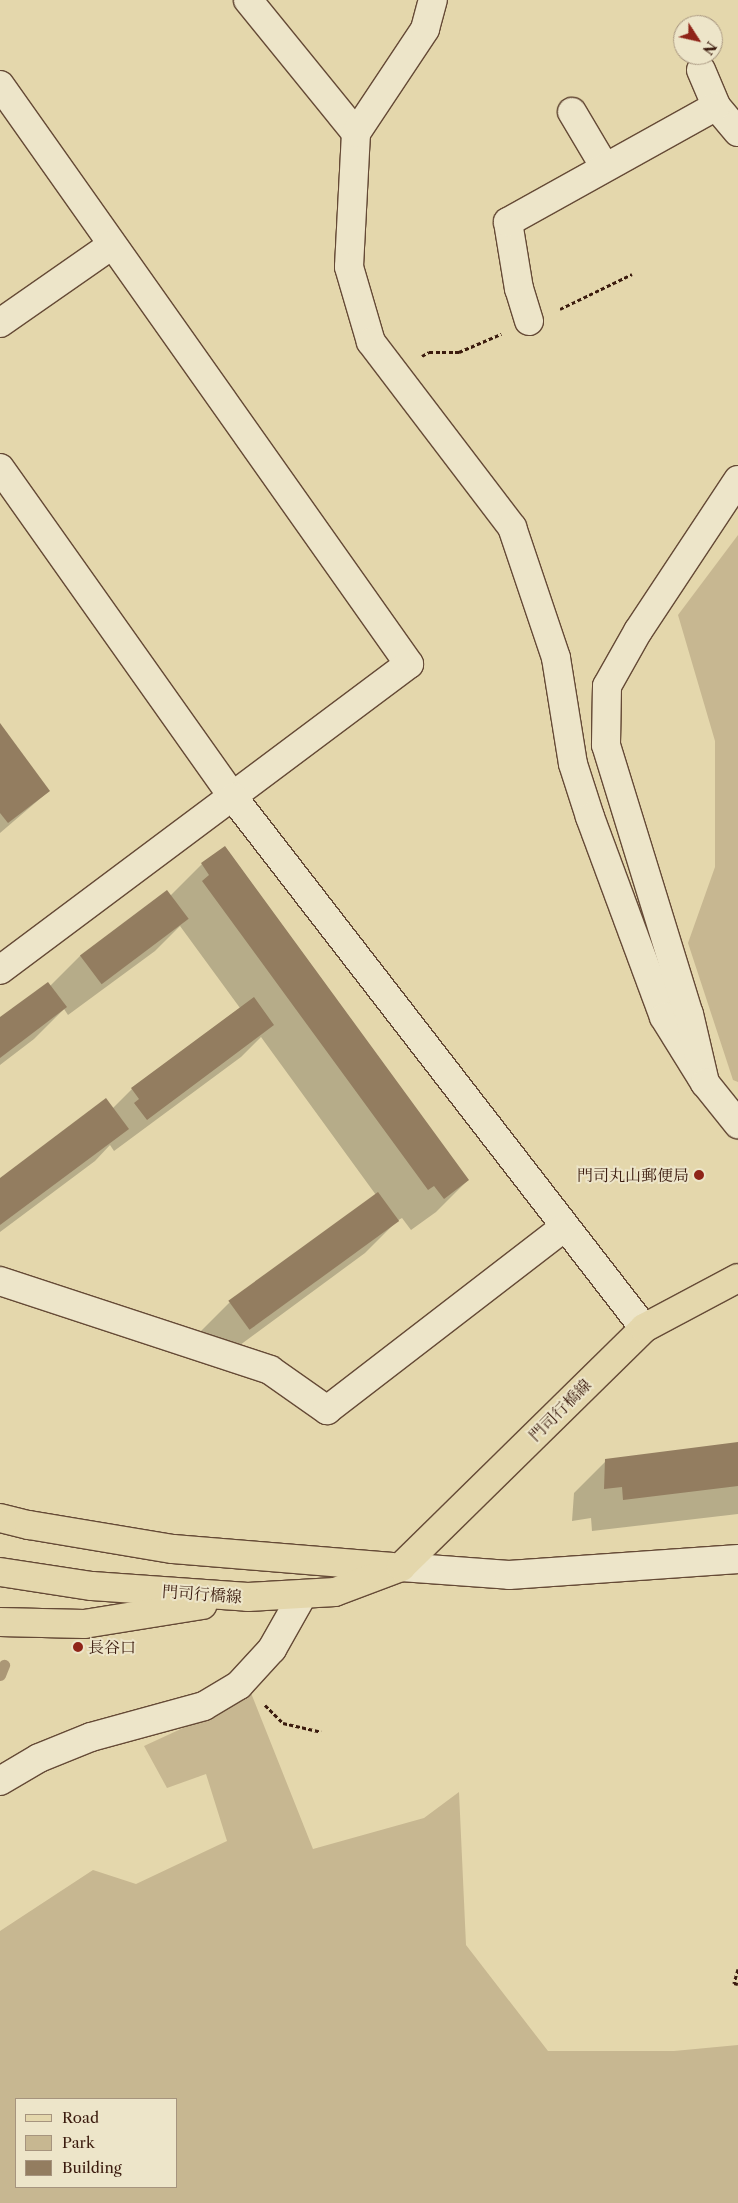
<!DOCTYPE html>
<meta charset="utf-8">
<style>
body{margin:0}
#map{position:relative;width:738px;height:2203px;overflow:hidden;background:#e4d7ac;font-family:"Libre Caslon Text","Noto Serif JP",serif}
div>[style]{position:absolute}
.green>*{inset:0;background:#c7b791}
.shadow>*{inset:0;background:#0003}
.stream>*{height:11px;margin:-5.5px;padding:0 5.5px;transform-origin:5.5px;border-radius:5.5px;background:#ab9776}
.building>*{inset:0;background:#937d60;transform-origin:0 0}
.path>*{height:3px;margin-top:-1.5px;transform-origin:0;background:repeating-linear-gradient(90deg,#3b1b0e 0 4px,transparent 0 6.5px)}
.roads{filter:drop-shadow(1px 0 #654a36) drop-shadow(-1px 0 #654a36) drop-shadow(0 1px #654a36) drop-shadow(0 -1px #654a36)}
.minor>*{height:28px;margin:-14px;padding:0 14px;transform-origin:14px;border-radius:14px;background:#ede5c9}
.major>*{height:28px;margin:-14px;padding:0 14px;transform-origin:14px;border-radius:14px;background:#e4d7ac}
.dots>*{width:14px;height:14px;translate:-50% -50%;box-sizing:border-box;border:2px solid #ede5c9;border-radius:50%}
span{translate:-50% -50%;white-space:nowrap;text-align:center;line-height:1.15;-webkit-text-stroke:4px #ede5c9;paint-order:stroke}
.poi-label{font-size:16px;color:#3b1b0e}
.right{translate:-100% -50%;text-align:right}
.left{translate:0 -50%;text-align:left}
.street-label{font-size:16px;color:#3b1b0e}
.legend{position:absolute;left:15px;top:2098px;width:162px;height:90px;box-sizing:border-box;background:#ede5c9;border:1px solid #a6947e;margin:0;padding:6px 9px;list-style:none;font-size:15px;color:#3b1b0e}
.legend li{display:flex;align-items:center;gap:10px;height:25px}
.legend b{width:25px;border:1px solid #a6947e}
.north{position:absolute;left:673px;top:15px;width:50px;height:50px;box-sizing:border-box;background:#ede5c9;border:1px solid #a6947e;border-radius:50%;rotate:125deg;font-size:14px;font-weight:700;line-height:20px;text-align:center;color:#3b1b0e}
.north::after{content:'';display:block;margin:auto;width:18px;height:22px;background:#8f2418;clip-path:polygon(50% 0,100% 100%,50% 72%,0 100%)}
</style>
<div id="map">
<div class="green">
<div style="clip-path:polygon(738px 535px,738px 1082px,733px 1080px,688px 943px,715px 867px,715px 741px,678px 615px)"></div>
<div style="clip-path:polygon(evenodd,249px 1688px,313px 1849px,424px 1818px,459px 1792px,466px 1945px,548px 2051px,674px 2051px,738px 2045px,738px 2203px,0 2203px,0 1931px,93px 1870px,136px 1884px,227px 1841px,206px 1774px,167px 1788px,144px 1746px,222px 1710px,249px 1688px,16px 2099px,176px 2099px,176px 2187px,16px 2187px,16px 2099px)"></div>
</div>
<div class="shadow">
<div style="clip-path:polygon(0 725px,49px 791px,0 833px)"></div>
<div style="clip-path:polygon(225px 847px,468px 1180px,436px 1212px,411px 1230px,402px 1218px,397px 1221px,365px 1253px,217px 1362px,197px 1335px,229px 1303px,376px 1195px,261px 1037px,241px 1057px,114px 1151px,110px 1145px,95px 1161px,0 1232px,0 1180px,112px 1109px,132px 1089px,240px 1008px,180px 926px,155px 951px,68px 1015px,64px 1009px,34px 1039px,0 1065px,0 1019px,50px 986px,80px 956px,170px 896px,202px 864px)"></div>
<div style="clip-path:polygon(738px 1444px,738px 1514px,592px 1531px,591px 1518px,572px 1521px,574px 1493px,606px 1461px)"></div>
</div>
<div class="stream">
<div style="left:0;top:1675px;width:11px;rotate:-68deg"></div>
</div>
<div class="building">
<div style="clip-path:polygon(0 723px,50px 791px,8px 823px,0 813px)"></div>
<div style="clip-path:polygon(225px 846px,469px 1180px,444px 1199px,434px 1186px,428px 1190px,202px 881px,209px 875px,201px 863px)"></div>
<div style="left:167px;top:890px;width:36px;height:109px;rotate:53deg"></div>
<div style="clip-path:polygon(48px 982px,67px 1007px,0 1058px,0 1017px)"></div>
<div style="clip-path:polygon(254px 997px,274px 1025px,147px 1120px,134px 1103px,139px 1099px,131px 1088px)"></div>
<div style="clip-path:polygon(106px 1098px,129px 1129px,0 1225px,0 1178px)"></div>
<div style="left:378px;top:1192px;width:36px;height:185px;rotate:54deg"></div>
<div style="clip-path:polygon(738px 1442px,738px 1486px,623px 1500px,622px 1487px,604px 1489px,605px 1459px)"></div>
</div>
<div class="path">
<div style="left:560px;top:309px;width:80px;rotate:-25.9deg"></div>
<div style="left:422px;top:356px;width:8px;rotate:-30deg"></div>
<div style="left:429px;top:352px;width:30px"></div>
<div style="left:459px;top:352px;width:46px;rotate:-23.2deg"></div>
<div style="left:265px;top:1705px;width:25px;rotate:45deg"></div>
<div style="left:283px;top:1723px;width:39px;rotate:13deg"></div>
<div style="left:738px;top:1969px;width:15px;rotate:106deg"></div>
<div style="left:734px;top:1983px;width:4px;rotate:14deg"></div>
</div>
<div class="roads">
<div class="minor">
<div style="left:248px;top:0;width:171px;rotate:50.9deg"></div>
<div style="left:356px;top:133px;width:134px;rotate:93deg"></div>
<div style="left:349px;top:267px;width:78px;rotate:73.7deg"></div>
<div style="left:371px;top:342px;width:233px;rotate:52.7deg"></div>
<div style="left:512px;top:527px;width:138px;rotate:71.4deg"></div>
<div style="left:556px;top:658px;width:107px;rotate:80.9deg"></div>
<div style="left:573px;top:764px;width:56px;rotate:72.2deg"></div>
<div style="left:590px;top:817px;width:213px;rotate:69.7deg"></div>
<div style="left:664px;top:1017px;width:78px;rotate:58.2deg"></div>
<div style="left:701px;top:70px;width:39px;rotate:67deg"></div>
<div style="left:716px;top:106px;width:34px;rotate:50deg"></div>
<div style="left:0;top:85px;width:709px;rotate:54.76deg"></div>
<div style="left:409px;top:664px;width:511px;rotate:143.2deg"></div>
<div style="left:572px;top:112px;width:63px;rotate:59.3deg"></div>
<div style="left:356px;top:133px;width:125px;rotate:-56.4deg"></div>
<div style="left:425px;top:29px;width:30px;rotate:-75deg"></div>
<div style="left:529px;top:321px;width:34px;rotate:-107deg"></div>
<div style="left:519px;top:289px;width:68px;rotate:-99.3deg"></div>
<div style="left:508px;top:222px;width:238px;rotate:-29.1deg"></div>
<div style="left:0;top:323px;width:136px;rotate:-34.9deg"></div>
<div style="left:0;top:468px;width:403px;rotate:54.7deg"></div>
<div style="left:233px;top:797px;width:671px;rotate:52.26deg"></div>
<div style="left:738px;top:480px;width:181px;rotate:123.5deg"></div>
<div style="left:638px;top:631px;width:63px;rotate:119.4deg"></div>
<div style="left:607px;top:686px;width:59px;rotate:91deg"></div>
<div style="left:606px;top:745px;width:282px;rotate:72.9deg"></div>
<div style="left:689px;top:1014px;width:71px;rotate:76.9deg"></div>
<div style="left:705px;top:1083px;width:53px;rotate:51.2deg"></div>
<div style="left:0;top:1281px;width:284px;rotate:18.2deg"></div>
<div style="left:270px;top:1370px;width:70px;rotate:35.1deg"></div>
<div style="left:327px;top:1410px;width:300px;rotate:-37.6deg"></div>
<div style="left:401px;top:1567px;width:108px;rotate:4.2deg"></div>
<div style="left:509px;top:1575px;width:230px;rotate:-4deg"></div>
<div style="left:0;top:1781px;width:45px;rotate:-30.5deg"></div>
<div style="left:39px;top:1758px;width:56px;rotate:-22deg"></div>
<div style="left:91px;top:1737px;width:117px;rotate:-15.3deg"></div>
<div style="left:204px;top:1706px;width:41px;rotate:-31deg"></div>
<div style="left:239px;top:1685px;width:49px;rotate:-47.5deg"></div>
<div style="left:272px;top:1649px;width:61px;rotate:-60.5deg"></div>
</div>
<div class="major">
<div style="left:0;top:1518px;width:30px;rotate:14deg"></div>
<div style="left:29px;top:1525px;width:146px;rotate:9.5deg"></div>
<div style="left:173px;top:1549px;width:220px;rotate:4.7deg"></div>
<div style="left:0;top:1572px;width:93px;rotate:8.7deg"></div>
<div style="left:92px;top:1586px;width:156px;rotate:4deg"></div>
<div style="left:248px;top:1597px;width:87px;rotate:-3.3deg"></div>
<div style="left:335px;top:1592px;width:71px;rotate:-20.7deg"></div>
<div style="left:401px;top:1567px;width:341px;rotate:-44.5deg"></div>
<div style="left:644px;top:1328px;width:106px;rotate:-28deg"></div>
<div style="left:0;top:1622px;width:84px;rotate:1.4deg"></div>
<div style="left:84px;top:1624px;width:120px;rotate:-9.1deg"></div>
</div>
</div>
<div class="dots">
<div style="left:699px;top:1175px;background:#8f2418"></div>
<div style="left:78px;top:1647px;background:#8f2418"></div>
</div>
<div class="poi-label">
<span class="right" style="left:689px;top:1175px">門司丸山郵便局</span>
<span class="left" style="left:88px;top:1647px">長谷口</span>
</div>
<div class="street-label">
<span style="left:560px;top:1410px;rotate:-45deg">門司行橋線</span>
<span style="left:202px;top:1594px;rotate:4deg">門司行橋線</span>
</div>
<ul class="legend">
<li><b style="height:6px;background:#e4d7ac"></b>Road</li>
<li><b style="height:14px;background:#c7b791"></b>Park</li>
<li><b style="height:14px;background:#937d60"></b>Building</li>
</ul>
<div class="north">N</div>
</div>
